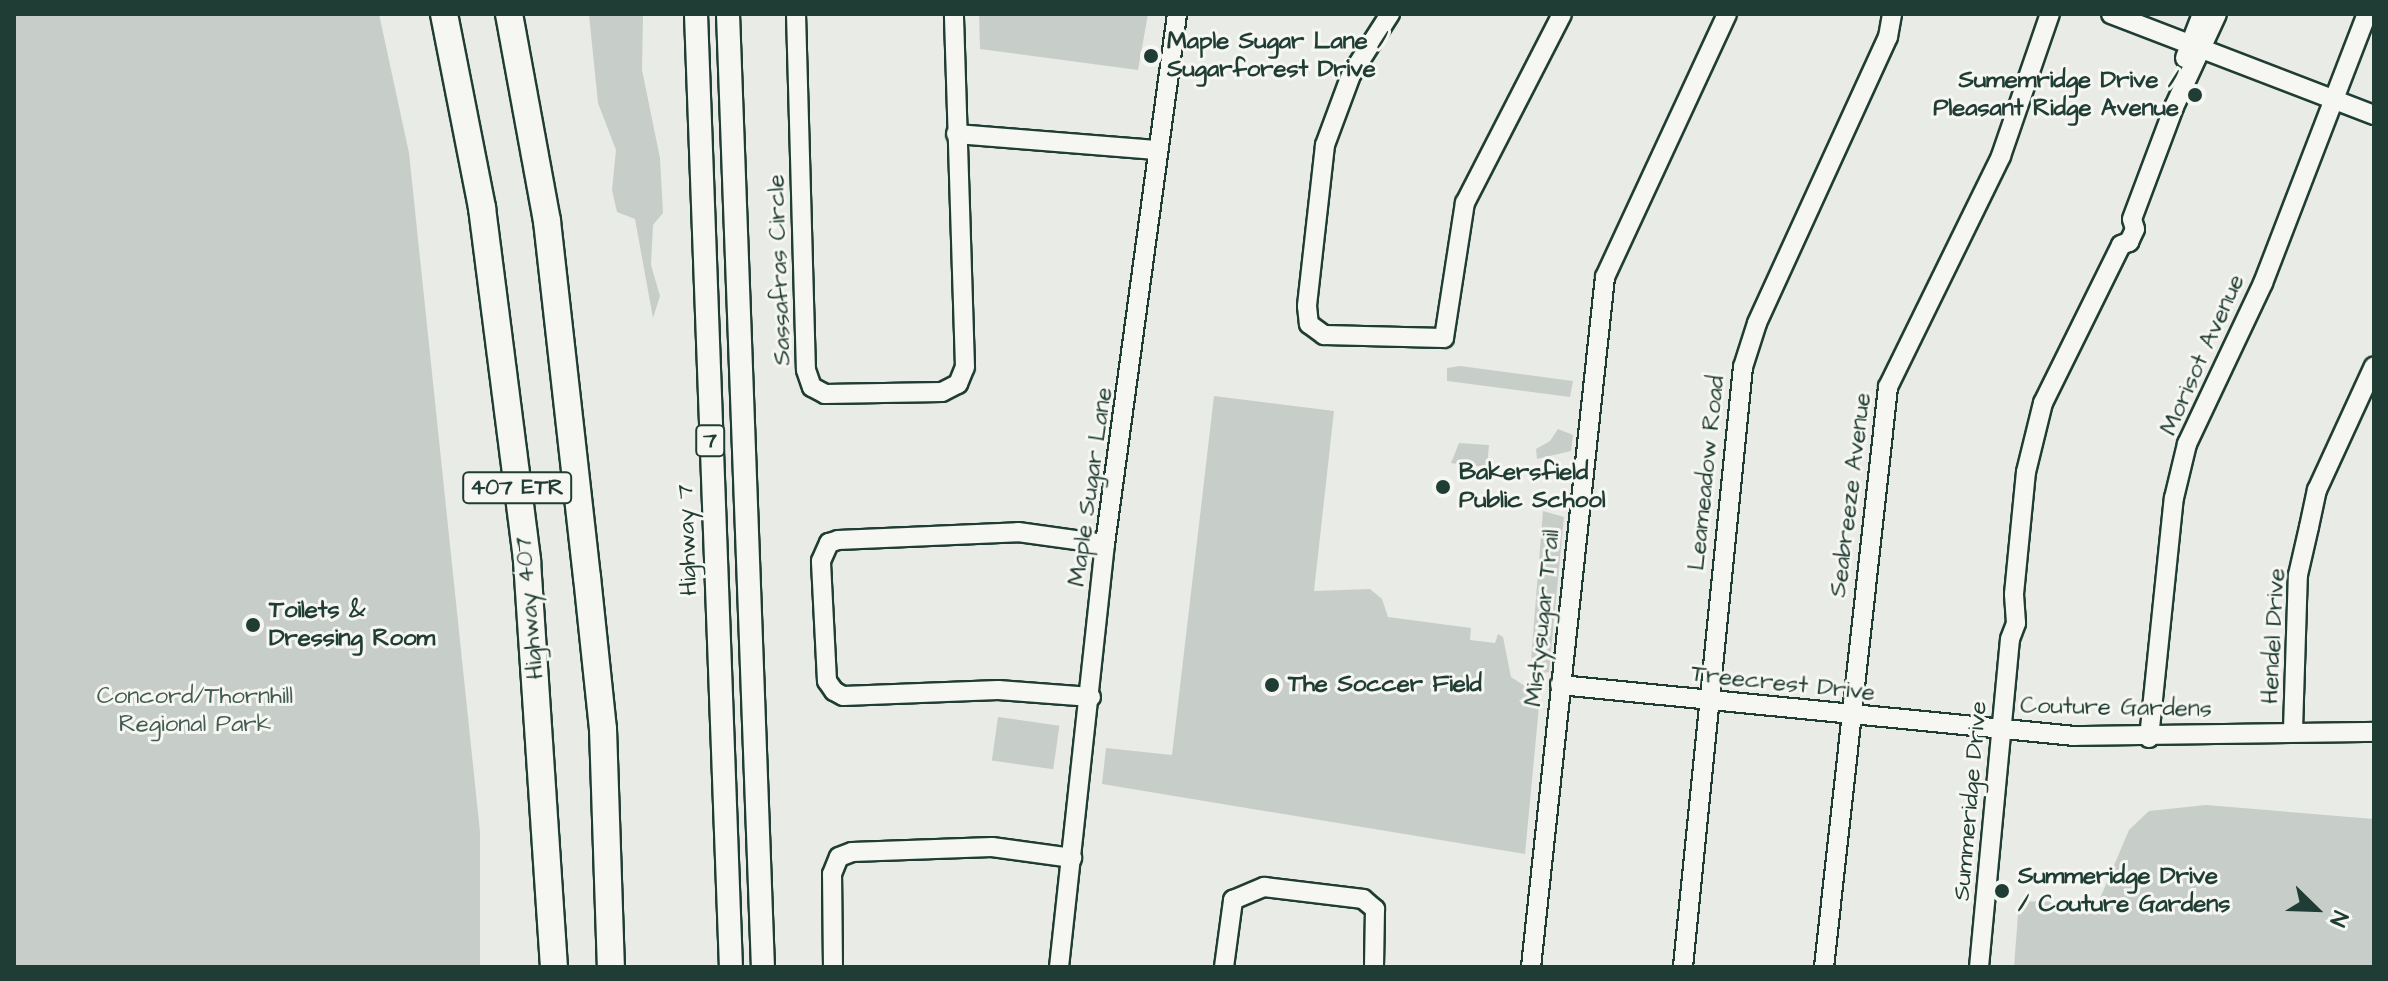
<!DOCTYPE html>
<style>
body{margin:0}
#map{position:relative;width:2388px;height:981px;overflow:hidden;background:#e9ebe7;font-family:"Architects Daughter",sans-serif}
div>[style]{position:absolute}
.green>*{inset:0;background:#c7cec9;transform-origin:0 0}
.roads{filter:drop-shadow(2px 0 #1f3d34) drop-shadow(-2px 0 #1f3d34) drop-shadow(0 2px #1f3d34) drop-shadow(0 -2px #1f3d34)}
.minor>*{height:18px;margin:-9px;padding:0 9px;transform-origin:9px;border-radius:9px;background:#f6f6f2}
.major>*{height:22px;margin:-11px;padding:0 11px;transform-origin:11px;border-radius:11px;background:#f6f6f2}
.highway>*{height:26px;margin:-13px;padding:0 13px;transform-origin:13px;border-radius:13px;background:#f6f6f2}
.dots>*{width:22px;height:22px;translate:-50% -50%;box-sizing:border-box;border:4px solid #f6f6f2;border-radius:50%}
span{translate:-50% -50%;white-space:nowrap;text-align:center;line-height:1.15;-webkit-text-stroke:6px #f6f6f2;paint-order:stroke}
.shield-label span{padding:2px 6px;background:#f6f6f2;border:2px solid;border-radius:6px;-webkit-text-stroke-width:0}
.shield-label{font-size:22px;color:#1f3d34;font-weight:700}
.poi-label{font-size:24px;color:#1f3d34;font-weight:700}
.left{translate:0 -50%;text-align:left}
.right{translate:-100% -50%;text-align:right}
.street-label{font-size:24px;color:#1f3d34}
.park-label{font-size:24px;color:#415a52}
.frame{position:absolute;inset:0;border:16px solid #1f3d34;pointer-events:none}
.north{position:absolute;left:2276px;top:869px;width:80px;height:80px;-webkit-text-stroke:6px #f6f6f2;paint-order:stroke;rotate:113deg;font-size:22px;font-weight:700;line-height:32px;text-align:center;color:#1f3d34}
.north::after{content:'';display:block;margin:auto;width:28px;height:36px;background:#1f3d34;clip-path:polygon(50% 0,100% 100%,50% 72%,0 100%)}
</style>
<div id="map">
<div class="green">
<div style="clip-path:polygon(14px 14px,379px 14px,409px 153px,480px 832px,480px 967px,14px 967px)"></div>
<div style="clip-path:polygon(979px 14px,1148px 14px,1138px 70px,980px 49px)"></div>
<div style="clip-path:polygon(589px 15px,643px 15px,642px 70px,660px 158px,663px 213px,653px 225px,651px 265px,660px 296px,653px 318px,635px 219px,617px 212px,612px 190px,616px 150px,598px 103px)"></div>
<div style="clip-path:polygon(1460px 366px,1573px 381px,1570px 397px,1447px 381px,1447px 368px)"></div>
<div style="clip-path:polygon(1214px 396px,1334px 411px,1314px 591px,1370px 589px,1382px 599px,1388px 617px,1471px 628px,1470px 640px,1495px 643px,1498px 634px,1503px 637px,1511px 677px,1540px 696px,1525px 854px,1102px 784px,1106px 748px,1172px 755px)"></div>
<div style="clip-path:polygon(1558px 429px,1573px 435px,1571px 451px,1537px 459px,1536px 449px,1550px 441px)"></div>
<div style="clip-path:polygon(1459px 443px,1489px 445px,1487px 467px,1451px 463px)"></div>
<div style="clip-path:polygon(1543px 511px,1564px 517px,1549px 672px,1543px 673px,1534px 670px,1531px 660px)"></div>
<div style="left:998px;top:717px;width:62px;height:44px;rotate:8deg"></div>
<div style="clip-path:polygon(2206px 805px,2374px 819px,2374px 967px,2014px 967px,2019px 901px,2098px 903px,2129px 830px,2149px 811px)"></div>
</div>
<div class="roads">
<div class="minor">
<div style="left:796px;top:14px;width:356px;rotate:88.4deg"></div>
<div style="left:806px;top:370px;width:18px;rotate:71deg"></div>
<div style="left:812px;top:387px;width:15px;rotate:28deg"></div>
<div style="left:825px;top:394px;width:117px;rotate:-1deg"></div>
<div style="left:942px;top:392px;width:18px;rotate:-27deg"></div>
<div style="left:958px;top:384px;width:18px;rotate:-68deg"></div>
<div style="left:965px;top:367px;width:353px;rotate:-91.8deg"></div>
<div style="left:1390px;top:14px;width:72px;rotate:122.6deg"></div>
<div style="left:1351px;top:75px;width:75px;rotate:110.4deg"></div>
<div style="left:1325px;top:145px;width:162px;rotate:96.4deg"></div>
<div style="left:1307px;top:306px;width:18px;rotate:84deg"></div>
<div style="left:1309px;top:324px;width:19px;rotate:36deg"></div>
<div style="left:1324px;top:335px;width:120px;rotate:1.4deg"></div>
<div style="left:1444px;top:338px;width:137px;rotate:-81.2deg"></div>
<div style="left:1465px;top:203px;width:212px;rotate:-62.8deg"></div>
<div style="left:2111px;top:14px;width:282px;rotate:21deg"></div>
<div style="left:2185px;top:58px;width:47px;rotate:-68.9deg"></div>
<div style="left:956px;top:134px;width:201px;rotate:4.6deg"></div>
<div style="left:1560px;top:685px;width:518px;rotate:5.66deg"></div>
<div style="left:2075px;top:736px;width:299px;rotate:-0.8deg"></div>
<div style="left:1091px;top:697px;width:93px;rotate:-175.7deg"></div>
<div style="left:998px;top:690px;width:155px;rotate:177.8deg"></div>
<div style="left:843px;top:696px;width:10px;rotate:-151deg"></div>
<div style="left:834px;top:691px;width:12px;rotate:-125deg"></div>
<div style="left:827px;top:681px;width:120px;rotate:-92.9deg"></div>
<div style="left:821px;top:561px;width:20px;rotate:-66deg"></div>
<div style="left:829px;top:543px;width:9px;rotate:-18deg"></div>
<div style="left:838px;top:540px;width:180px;rotate:-2.5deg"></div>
<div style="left:1018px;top:532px;width:88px;rotate:7.9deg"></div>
<div style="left:2293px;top:730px;width:155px;rotate:-88.2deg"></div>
<div style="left:2298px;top:575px;width:49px;rotate:-77.1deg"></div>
<div style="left:2309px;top:527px;width:38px;rotate:-78deg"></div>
<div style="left:2317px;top:490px;width:136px;rotate:-65.3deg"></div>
<div style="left:2149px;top:738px;width:241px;rotate:-84.1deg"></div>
<div style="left:2174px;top:498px;width:56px;rotate:-76.5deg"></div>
<div style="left:2187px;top:444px;width:178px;rotate:-64.7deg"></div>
<div style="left:2263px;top:283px;width:288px;rotate:-68.9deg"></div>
<div style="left:833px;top:967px;width:93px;rotate:-90.6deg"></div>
<div style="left:832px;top:874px;width:18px;rotate:-68deg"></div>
<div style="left:839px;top:857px;width:14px;rotate:-21deg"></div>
<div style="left:852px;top:852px;width:140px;rotate:-2deg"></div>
<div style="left:992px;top:847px;width:81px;rotate:7.8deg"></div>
<div style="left:1059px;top:967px;width:425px;rotate:-83.8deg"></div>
<div style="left:1105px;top:544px;width:535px;rotate:-82.26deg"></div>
<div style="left:1224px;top:967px;width:68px;rotate:-82.3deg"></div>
<div style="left:1233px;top:900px;width:34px;rotate:-23deg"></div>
<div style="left:1264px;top:887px;width:100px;rotate:6.9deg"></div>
<div style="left:1363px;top:899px;width:16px;rotate:40deg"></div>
<div style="left:1375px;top:909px;width:58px;rotate:91deg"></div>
<div style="left:1531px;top:967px;width:694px;rotate:-83.88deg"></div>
<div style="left:1605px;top:277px;width:290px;rotate:-65.1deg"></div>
<div style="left:1683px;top:967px;width:603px;rotate:-84.29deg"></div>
<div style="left:1743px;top:367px;width:46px;rotate:-72.3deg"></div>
<div style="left:1757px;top:323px;width:315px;rotate:-65.4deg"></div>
<div style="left:1888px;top:37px;width:23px;rotate:-80deg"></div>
<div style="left:1824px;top:967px;width:584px;rotate:-83.7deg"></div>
<div style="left:1888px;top:387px;width:257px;rotate:-63.9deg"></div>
<div style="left:2001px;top:156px;width:150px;rotate:-71deg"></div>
<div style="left:1979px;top:967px;width:329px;rotate:-84.6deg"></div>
<div style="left:2010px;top:639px;width:17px;rotate:-69deg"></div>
<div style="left:2016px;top:623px;width:29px;rotate:-94deg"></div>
<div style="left:2014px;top:594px;width:123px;rotate:-84.4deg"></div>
<div style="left:2026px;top:472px;width:71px;rotate:-76.2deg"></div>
<div style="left:2043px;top:403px;width:176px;rotate:-63.7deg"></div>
<div style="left:2121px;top:245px;width:9px;rotate:-21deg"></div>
<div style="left:2129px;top:242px;width:14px;rotate:-65deg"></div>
<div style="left:2135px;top:229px;width:10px;rotate:-107deg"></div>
<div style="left:2132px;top:219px;width:120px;rotate:-69.4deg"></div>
<div style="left:2174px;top:107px;width:102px;rotate:-65.2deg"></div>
</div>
<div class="major">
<div style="left:696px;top:14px;width:954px;rotate:87.9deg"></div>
<div style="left:728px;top:14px;width:954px;rotate:87.9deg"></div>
</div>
<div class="highway">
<div style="left:444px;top:14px;width:198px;rotate:78.9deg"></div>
<div style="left:482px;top:208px;width:356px;rotate:82.7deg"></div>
<div style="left:527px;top:561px;width:407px;rotate:86.2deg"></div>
<div style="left:509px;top:14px;width:210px;rotate:79.6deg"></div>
<div style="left:547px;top:221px;width:358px;rotate:83.6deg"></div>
<div style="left:587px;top:577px;width:153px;rotate:84deg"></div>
<div style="left:603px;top:729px;width:238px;rotate:88.1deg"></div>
</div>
</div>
<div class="dots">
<div style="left:1151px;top:56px;background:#1f3d34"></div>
<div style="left:2195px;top:95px;background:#1f3d34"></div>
<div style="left:1443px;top:487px;background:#1f3d34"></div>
<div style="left:253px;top:625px;background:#1f3d34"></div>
<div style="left:1272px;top:685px;background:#1f3d34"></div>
<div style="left:2002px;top:891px;background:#1f3d34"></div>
</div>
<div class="shield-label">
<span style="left:710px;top:441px">7</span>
<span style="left:517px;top:488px">407 ETR</span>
</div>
<div class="poi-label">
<span class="left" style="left:1167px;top:56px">Maple Sugar Lane /<br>Sugarforest Drive</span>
<span class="right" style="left:2179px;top:95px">Sumemridge Drive /<br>Pleasant Ridge Avenue</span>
<span class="left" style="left:1459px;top:487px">Bakersfield<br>Public School</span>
<span class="left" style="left:269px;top:625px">Toilets &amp;<br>Dressing Room</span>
<span class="left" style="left:1288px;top:685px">The Soccer Field</span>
<span class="left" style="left:2018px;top:891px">Summeridge Drive<br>/ Couture Gardens</span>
</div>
<div class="street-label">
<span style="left:780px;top:270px;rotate:-92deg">Sassafras Circle</span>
<span style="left:2203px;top:355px;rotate:-66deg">Morisot Avenue</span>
<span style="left:1707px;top:473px;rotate:-84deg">Leameadow Road</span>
<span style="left:1091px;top:487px;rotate:-82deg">Maple Sugar Lane</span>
<span style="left:1851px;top:495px;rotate:-83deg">Seabreeze Avenue</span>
<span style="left:688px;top:540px;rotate:-92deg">Highway 7</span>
<span style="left:530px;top:608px;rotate:-95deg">Highway 407</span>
<span style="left:1543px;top:618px;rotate:-84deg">Mistysugar Trail</span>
<span style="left:2274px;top:636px;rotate:-87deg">Hendel Drive</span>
<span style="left:1783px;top:684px;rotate:6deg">Treecrest Drive</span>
<span style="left:2116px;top:708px;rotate:1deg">Couture Gardens</span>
<span style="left:1971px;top:801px;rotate:-85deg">Summeridge Drive</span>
</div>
<div class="park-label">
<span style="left:195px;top:711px">Concord/Thornhill<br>Regional Park</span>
</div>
<div class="frame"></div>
<div class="north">N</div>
</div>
